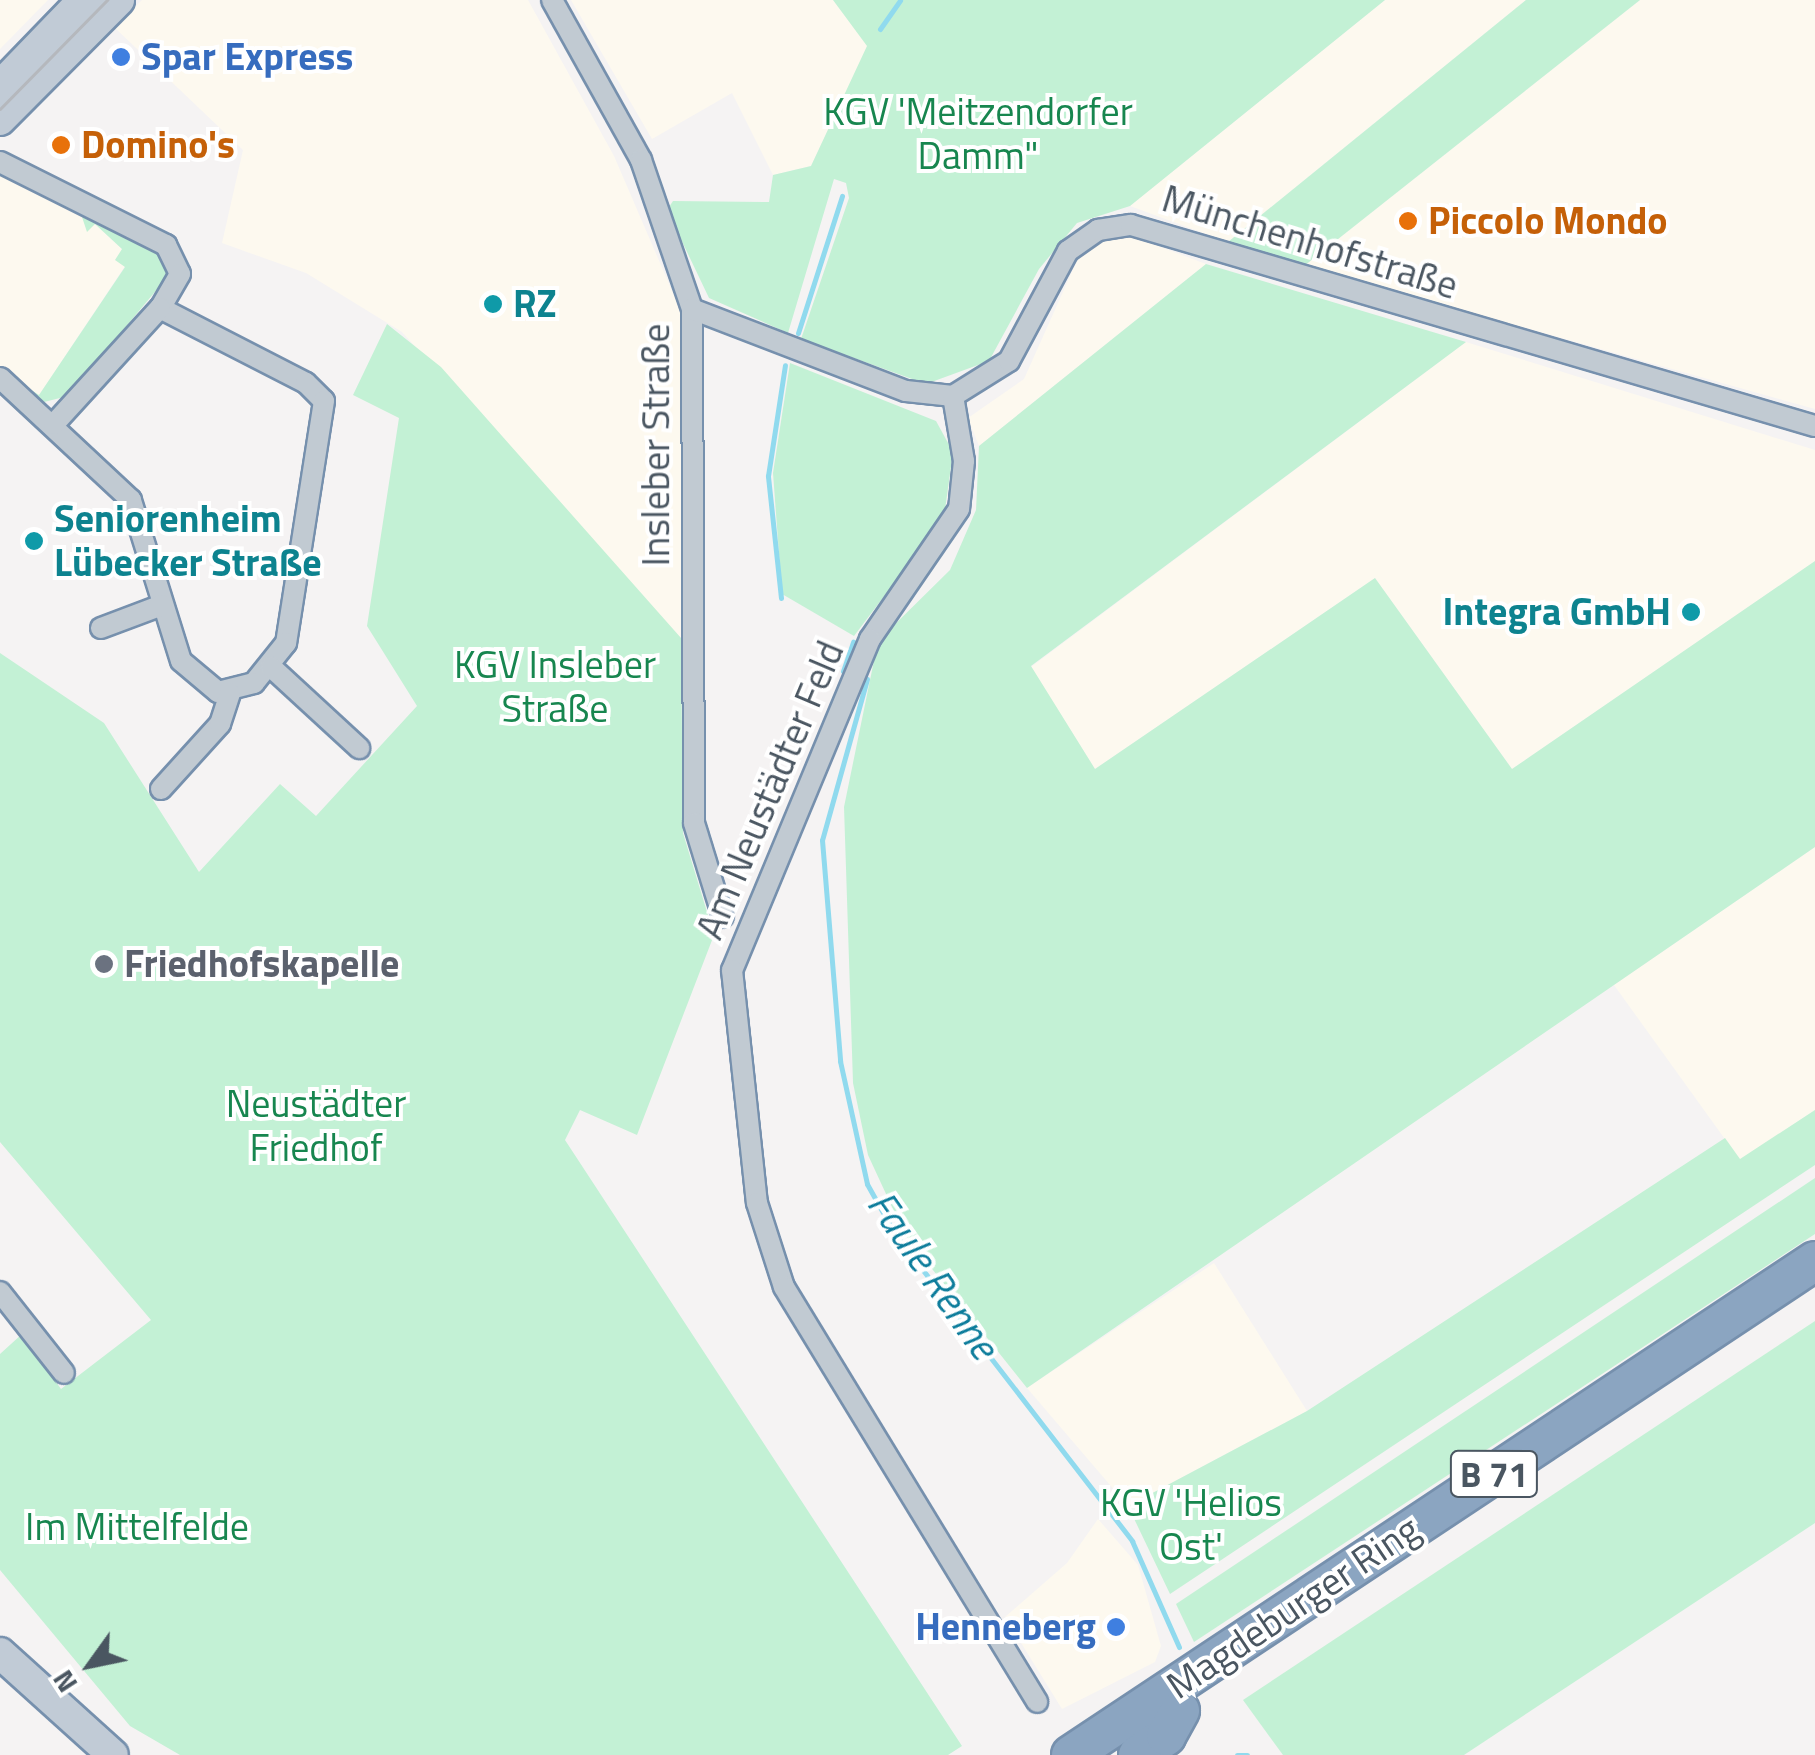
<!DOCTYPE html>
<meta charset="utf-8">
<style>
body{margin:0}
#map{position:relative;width:1815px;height:1755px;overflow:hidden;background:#f5f3f3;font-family:"Titillium Web",sans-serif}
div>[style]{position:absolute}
.commercial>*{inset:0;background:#fdf9ef}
.green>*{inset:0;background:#c3f1d5}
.stream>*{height:5px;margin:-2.5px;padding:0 2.5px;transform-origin:2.5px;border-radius:2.5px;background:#90daee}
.roads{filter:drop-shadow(2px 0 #7690ad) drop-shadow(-2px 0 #7690ad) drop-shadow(0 2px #7690ad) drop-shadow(0 -2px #7690ad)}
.street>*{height:20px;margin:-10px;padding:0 10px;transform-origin:10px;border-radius:10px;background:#c1cad2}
.secondary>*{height:30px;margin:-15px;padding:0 15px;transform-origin:15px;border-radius:15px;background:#c1cbd6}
.highway>*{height:38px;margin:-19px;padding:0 19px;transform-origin:19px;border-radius:19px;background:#8ba5c1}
.tram>*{height:2.5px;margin:-1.25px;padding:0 1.25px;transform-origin:1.25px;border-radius:1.25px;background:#b5b8bd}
.dots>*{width:28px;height:28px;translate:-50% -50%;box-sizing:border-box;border:5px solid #fff;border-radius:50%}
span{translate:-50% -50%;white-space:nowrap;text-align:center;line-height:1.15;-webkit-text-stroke:8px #fff;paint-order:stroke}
.shield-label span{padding:2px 8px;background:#fff;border:2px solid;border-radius:8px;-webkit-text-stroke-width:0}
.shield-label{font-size:35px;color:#4a5661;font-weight:700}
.shop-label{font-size:38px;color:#366cbe;font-weight:700}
.left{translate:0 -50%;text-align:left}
.right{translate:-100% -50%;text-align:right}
.park-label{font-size:38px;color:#17864f}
.food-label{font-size:38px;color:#c56008;font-weight:700}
.street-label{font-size:38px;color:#4a5661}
.culture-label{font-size:38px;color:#0d838f;font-weight:700}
.worship-label{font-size:38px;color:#5b616d;font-weight:700}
.water-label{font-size:40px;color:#0c7c9b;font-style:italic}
.north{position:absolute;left:40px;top:1615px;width:100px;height:100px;-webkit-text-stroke:8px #fff;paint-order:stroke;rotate:237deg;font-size:28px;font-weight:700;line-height:40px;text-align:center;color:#4a5661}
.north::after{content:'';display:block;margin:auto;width:35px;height:45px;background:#4a5661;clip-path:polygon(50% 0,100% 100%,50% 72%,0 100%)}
</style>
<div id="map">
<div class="commercial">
<div style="clip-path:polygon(0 0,48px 0,0 49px)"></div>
<div style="clip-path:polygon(142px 0,528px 0,614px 156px,685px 321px,681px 638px,402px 332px,306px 273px,222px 243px,243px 150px,114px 27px)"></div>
<div style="clip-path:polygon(571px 0,833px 0,868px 46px,811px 166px,773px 175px,732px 93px,652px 139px)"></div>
<div style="clip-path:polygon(1385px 0,1526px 0,1228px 242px,1130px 206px)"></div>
<div style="clip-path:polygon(1640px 0,1815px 0,1815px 409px,1304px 266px)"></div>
<div style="clip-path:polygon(0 175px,85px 215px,123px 250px,125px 266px,39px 395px,0 372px)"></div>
<div style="clip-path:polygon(1134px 237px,1206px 264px,979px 446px,968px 418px,1024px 379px,1079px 256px,1100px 241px)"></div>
<div style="clip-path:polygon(1466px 342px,1815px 450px,1815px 561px,1512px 769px,1375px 578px,1095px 769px,1031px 667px)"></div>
<div style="clip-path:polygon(1815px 847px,1815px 1110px,1740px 1160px,1614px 985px)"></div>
<div style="clip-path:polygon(1214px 1263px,1307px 1411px,1128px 1506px,1027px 1388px)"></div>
<div style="clip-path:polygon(1098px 1519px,1138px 1565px,1161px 1646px,1155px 1662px,1062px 1709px,1005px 1617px,1067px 1563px)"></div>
</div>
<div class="green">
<div style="clip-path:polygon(833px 0,1385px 0,1130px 206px,1077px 223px,1039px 269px,989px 361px,926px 384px,801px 339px,849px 198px,846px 183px,834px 179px,788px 333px,709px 298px,667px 210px,673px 201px,769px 202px,773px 175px,811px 166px,867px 46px)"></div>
<div style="clip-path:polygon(1526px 0,1640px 0,1304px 266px,1228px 242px)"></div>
<div style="clip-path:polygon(82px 217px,112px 223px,160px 254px,169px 275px,68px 396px,44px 402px,9px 375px,39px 395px,125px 267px,115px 260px,122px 249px,95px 224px,87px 232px)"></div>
<div style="clip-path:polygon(1206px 264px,1466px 342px,1031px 666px,1095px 769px,1375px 578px,1512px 769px,1815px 561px,1815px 847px,1027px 1388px,905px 1235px,868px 1155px,853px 1083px,844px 807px,878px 641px,950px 570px,976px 510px,979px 446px)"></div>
<div style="clip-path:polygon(387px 324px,441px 367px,681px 638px,683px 833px,714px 935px,637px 1135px,580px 1110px,565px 1140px,962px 1746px,948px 1755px,180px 1755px,130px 1726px,0 1570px,0 1354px,22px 1334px,61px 1389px,151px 1320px,0 1142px,0 653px,104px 723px,199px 872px,280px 784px,316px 816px,417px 706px,367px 626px,399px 418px,353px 395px)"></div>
<div style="clip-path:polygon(790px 363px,936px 421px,953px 452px,944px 517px,854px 636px,782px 594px,773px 473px)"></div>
<div style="clip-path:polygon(1815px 1110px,1815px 1165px,1170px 1594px,1128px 1506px,1307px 1411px,1725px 1138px,1740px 1159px)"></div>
<div style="clip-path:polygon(1815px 1178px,1815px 1234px,1194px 1642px,1176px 1604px)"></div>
<div style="clip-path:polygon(1815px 1321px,1815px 1523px,1464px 1755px,1283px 1755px,1243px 1700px)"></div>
</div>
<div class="stream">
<div style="left:880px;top:29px;width:35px;rotate:-55deg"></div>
<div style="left:798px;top:333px;width:144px;rotate:-72.2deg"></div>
<div style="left:781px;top:598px;width:123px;rotate:-96.1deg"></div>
<div style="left:768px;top:476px;width:112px;rotate:-81.3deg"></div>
<div style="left:843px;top:671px;width:31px;rotate:-71deg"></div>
<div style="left:867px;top:679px;width:167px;rotate:105.6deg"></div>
<div style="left:822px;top:840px;width:222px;rotate:85.3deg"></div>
<div style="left:840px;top:1061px;width:126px;rotate:77.6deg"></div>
<div style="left:867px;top:1184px;width:57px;rotate:60.8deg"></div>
<div style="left:895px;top:1234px;width:388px;rotate:52.3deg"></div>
<div style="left:1132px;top:1541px;width:116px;rotate:66.1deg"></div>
<div style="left:1237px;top:1755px;width:10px"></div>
</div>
<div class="roads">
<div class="street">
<div style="left:552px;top:0;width:183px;rotate:60.9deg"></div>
<div style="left:641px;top:160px;width:157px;rotate:71.1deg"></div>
<div style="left:692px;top:309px;width:514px;rotate:89.78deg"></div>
<div style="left:694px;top:823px;width:98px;rotate:72.9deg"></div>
<div style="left:0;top:162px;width:186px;rotate:26.6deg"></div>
<div style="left:166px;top:245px;width:32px;rotate:64deg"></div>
<div style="left:180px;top:274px;width:39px;rotate:120deg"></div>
<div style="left:160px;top:308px;width:164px;rotate:27.2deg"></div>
<div style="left:306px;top:383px;width:25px;rotate:45deg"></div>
<div style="left:324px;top:401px;width:245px;rotate:98.9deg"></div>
<div style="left:286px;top:643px;width:51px;rotate:128.7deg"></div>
<div style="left:254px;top:683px;width:37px;rotate:166deg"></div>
<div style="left:218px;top:692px;width:48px;rotate:-140deg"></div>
<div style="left:181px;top:661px;width:169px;rotate:-107.3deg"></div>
<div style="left:131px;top:500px;width:179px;rotate:-137deg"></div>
<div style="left:692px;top:309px;width:229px;rotate:21deg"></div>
<div style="left:906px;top:391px;width:47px;rotate:6.1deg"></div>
<div style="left:953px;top:396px;width:66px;rotate:-32deg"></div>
<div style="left:1009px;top:361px;width:125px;rotate:-61.8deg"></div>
<div style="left:1068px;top:251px;width:37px;rotate:-35deg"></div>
<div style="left:1098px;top:230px;width:33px;rotate:-9deg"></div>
<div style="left:1131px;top:225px;width:713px;rotate:16.38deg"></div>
<div style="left:953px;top:396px;width:66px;rotate:80.4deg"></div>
<div style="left:964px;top:461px;width:48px;rotate:95.9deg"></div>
<div style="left:959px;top:509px;width:158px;rotate:124.4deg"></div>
<div style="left:870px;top:639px;width:359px;rotate:112.6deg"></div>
<div style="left:732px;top:970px;width:234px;rotate:83.9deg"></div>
<div style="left:757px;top:1203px;width:88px;rotate:72.2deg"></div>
<div style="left:784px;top:1287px;width:486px;rotate:58.6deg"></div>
<div style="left:54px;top:424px;width:157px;rotate:-47.6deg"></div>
<div style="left:101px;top:628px;width:65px;rotate:-20.7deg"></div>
<div style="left:271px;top:667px;width:120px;rotate:42.6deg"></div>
<div style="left:161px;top:789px;width:88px;rotate:-47.8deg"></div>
<div style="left:220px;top:724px;width:32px;rotate:-72deg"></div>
<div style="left:0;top:1292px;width:103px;rotate:51.7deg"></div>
</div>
<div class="secondary">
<div style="left:0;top:86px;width:120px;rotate:-46deg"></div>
<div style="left:0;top:120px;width:169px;rotate:-45.2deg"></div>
<div style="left:0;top:1653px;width:152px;rotate:42.1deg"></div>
</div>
<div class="highway">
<div style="left:1071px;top:1755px;width:893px;rotate:-33.58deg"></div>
<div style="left:1138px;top:1755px;width:34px;rotate:-34deg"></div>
<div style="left:1166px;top:1736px;width:29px;rotate:-61deg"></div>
</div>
</div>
<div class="tram">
<div style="left:0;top:109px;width:153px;rotate:-45.5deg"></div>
</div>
<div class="dots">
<div style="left:121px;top:57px;background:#3f7fe0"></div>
<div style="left:61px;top:145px;background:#e8710a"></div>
<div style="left:1408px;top:221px;background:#e8710a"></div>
<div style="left:493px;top:304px;background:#0f9aa8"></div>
<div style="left:34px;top:541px;background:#0f9aa8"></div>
<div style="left:1691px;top:612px;background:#0f9aa8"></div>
<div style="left:104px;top:964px;background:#6b7280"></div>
<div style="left:1116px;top:1627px;background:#3f7fe0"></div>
</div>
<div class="shield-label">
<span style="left:1494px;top:1474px">B 71</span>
</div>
<div class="shop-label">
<span class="left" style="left:141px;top:57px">Spar Express</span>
<span class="right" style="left:1096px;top:1627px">Henneberg</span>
</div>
<div class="park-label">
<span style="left:978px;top:134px">KGV 'Meitzendorfer<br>Damm"</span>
<span style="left:555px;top:687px">KGV Insleber<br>Straße</span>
<span style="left:316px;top:1126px">Neustädter<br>Friedhof</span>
<span style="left:1191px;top:1525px">KGV 'Helios<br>Ost'</span>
<span style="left:137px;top:1527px">Im Mittelfelde</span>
</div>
<div class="food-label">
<span class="left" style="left:81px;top:145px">Domino's</span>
<span class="left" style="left:1428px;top:221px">Piccolo Mondo</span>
</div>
<div class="street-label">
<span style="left:1310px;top:242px;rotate:17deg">Münchenhofstraße</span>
<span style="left:656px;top:445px;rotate:-90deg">Insleber Straße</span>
<span style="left:770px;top:790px;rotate:-67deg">Am Neustädter Feld</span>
<span style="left:1293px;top:1607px;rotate:-34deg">Magdeburger Ring</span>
</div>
<div class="culture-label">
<span class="left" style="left:513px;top:304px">RZ</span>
<span class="left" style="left:54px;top:541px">Seniorenheim<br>Lübecker Straße</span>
<span class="right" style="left:1671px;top:612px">Integra GmbH</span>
</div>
<div class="worship-label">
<span class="left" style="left:124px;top:964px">Friedhofskapelle</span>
</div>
<div class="water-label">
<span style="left:933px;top:1275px;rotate:55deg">Faule Renne</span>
</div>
<div class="north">N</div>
</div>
